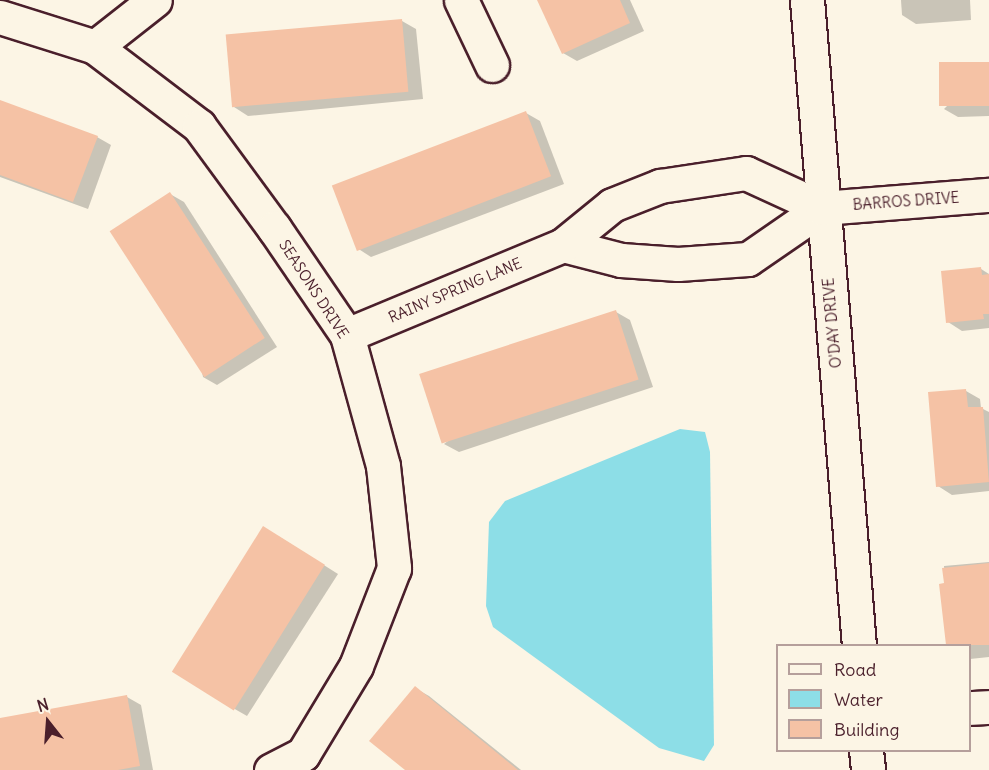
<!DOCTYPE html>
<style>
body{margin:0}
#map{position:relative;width:989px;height:770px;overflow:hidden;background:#fcf5e5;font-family:Delius,sans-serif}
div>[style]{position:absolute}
.water>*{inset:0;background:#8ddee7}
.shadow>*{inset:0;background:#0003}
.building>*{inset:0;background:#f5c2a5;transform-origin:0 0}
.roads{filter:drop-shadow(2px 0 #4a1f2b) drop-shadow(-2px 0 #4a1f2b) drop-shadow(0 2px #4a1f2b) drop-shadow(0 -2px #4a1f2b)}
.street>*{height:33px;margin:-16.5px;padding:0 16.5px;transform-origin:16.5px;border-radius:16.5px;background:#fcf5e5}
span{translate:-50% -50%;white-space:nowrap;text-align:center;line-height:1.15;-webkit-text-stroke:4.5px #fcf5e5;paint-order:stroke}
.street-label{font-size:15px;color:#4a1f2b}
.legend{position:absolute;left:776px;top:644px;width:195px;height:108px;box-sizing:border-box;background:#fcf5e5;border:2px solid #b59f9b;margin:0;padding:8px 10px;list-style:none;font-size:18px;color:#4a1f2b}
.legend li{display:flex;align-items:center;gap:12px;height:30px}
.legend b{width:30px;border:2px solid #b59f9b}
.north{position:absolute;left:18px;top:692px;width:60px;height:60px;-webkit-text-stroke:4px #fcf5e5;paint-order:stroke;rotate:343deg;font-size:16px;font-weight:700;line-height:24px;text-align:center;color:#4a1f2b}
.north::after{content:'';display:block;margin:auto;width:21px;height:27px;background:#4a1f2b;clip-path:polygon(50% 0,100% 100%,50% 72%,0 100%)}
</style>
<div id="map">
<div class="water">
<div style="clip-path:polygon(680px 429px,705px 432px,710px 452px,714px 745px,704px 761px,659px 748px,493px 627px,486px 606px,489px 522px,505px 501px)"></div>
</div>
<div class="shadow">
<div style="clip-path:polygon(539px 0,630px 0,644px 31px,577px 61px,563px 53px)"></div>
<div style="clip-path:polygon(901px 0,970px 0,971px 20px,916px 24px,902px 15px)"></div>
<div style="clip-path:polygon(402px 21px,416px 29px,423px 99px,248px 116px,234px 107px)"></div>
<div style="clip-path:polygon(989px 64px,989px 116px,958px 117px,944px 109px)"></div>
<div style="clip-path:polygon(0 101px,97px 137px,111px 145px,88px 209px,0 177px)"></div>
<div style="clip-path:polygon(526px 113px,540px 121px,564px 184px,371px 257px,357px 248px)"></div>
<div style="clip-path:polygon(170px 194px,184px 202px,277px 347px,217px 385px,203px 377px)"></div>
<div style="clip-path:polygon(981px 269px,989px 274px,989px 328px,962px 331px,948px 322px)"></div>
<div style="clip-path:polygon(616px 312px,630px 320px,653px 387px,459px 452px,444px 444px)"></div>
<div style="clip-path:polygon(966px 391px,980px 399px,981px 408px,989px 412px,989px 491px,952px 495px,938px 486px)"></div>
<div style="clip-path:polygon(278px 536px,338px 574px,247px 716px,233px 708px)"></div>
<div style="clip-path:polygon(989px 562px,989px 657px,970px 659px,970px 646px,947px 646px,941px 585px,945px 585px,944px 566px)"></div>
<div style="clip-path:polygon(415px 688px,429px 696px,521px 770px,407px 770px)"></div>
<div style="clip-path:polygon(127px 697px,141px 705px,153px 770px,0 770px,0 720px)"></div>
</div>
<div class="building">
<div style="clip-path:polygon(537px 0,620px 0,630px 23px,562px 54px)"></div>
<div style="left:402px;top:19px;width:73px;height:177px;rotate:85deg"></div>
<div style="left:989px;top:62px;width:44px;height:50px;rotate:90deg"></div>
<div style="clip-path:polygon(0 100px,98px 136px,73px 202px,0 175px)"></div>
<div style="left:526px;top:111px;width:70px;height:208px;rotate:69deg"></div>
<div style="left:170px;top:192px;width:174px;height:72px;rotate:57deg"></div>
<div style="clip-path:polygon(981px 267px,982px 275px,989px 274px,989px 314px,983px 314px,984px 319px,946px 323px,941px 271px)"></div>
<div style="left:616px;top:310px;width:73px;height:207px;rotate:72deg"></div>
<div style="clip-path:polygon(966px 389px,968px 407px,983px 407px,989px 482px,936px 487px,928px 392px)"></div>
<div style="left:263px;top:526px;width:73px;height:172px;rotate:32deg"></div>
<div style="clip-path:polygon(989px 563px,989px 645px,946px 645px,939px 584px,944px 583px,942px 568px)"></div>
<div style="clip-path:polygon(415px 686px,518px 770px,405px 770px,369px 741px)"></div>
<div style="clip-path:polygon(127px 695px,140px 766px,118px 770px,0 770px,0 718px)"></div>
</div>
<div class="roads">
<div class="street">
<div style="left:461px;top:0;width:72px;rotate:64.5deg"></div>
<div style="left:807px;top:0;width:648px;rotate:85.4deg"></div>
<div style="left:0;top:17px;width:100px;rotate:17.5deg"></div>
<div style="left:95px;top:47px;width:131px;rotate:37.2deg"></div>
<div style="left:199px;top:126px;width:127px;rotate:53.7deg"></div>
<div style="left:274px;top:228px;width:130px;rotate:55.7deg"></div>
<div style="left:347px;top:335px;width:136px;rotate:74.6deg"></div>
<div style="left:383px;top:466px;width:103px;rotate:83.8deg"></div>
<div style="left:394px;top:568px;width:105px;rotate:111.2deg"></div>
<div style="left:356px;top:666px;width:103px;rotate:121.1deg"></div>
<div style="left:303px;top:754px;width:36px;rotate:153deg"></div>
<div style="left:95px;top:47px;width:76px;rotate:-38.1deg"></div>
<div style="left:563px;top:245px;width:60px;rotate:14.5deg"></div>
<div style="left:621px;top:260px;width:57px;rotate:4deg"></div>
<div style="left:678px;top:264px;width:70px;rotate:-4.1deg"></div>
<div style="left:748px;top:259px;width:90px;rotate:-34.6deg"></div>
<div style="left:347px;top:335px;width:234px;rotate:-22.6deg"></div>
<div style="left:563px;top:245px;width:63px;rotate:-39.2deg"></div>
<div style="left:612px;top:205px;width:52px;rotate:-21.6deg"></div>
<div style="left:660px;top:186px;width:87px;rotate:-8.6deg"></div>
<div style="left:746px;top:173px;width:84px;rotate:24.7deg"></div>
<div style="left:822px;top:208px;width:168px;rotate:-4.5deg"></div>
<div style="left:970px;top:708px;width:19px;rotate:-3deg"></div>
<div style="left:866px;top:750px;width:20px;rotate:84deg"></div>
</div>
</div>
<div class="street-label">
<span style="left:906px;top:201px;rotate:-4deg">BARROS DRIVE</span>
<span style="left:314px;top:289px;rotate:57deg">SEASONS DRIVE</span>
<span style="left:455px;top:290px;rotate:-23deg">RAINY SPRING LANE</span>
<span style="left:832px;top:323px;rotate:-95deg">O'DAY DRIVE</span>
</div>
<ul class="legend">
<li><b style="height:8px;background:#fcf5e5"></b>Road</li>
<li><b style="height:16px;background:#8ddee7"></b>Water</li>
<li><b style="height:16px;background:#f5c2a5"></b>Building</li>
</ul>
<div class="north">N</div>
</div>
